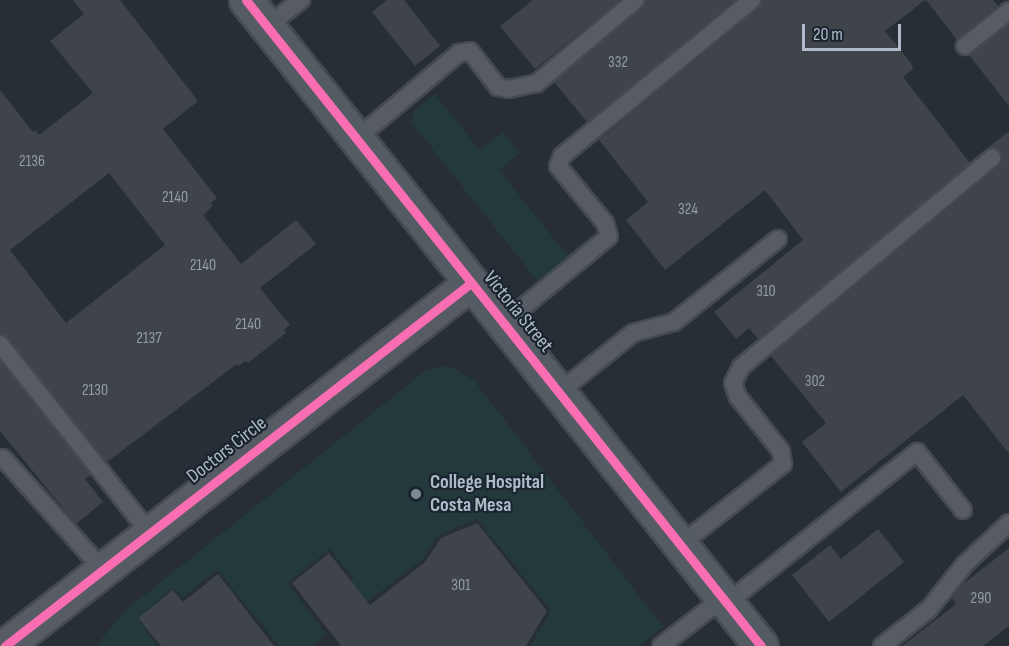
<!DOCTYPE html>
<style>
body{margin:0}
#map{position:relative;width:1009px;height:646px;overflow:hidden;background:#272e35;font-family:"Sofia Sans Condensed",sans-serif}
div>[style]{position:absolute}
.green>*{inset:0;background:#24393b}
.building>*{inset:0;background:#3e444a}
.roads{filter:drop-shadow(2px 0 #454a50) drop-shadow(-2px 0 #454a50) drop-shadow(0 2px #454a50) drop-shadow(0 -2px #454a50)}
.lane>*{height:16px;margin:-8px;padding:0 8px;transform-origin:8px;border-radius:8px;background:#575c64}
.street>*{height:33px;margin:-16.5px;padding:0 16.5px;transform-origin:16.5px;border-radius:16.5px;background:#575c64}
.secondary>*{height:33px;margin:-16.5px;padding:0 16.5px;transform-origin:16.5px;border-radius:16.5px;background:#555b62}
.cycleway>*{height:9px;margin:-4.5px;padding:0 4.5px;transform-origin:4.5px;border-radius:4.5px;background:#f96db3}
.dots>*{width:16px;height:16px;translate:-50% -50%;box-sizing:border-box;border:3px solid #1a2530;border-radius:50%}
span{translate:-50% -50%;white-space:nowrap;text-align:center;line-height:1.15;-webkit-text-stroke:4.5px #1a2530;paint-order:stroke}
.number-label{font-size:16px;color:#949ca8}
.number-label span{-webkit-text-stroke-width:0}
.street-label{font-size:20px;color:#b0bac8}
.poi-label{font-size:20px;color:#b0bac8;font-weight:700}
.left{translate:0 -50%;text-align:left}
.scale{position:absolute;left:802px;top:24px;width:99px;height:27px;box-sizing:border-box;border:3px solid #b0bac8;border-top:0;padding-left:8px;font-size:18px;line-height:21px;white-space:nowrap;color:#b0bac8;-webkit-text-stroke:4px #1a2530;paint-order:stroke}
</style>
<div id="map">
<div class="green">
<div style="clip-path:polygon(435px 94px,480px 150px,503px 132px,520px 153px,499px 170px,567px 255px,591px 236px,594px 240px,539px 283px,412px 123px,413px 111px)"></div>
<div style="clip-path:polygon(443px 366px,452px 368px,474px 380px,663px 627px,639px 646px,530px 646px,551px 611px,477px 519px,437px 536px,422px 560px,341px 622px,325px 602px,354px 579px,330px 549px,288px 583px,327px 635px,312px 646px,279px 646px,217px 570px,183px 597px,174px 588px,137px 618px,158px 646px,99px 646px,102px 638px,128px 608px,425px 371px)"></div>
</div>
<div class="building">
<div style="clip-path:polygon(evenodd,73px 0,120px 0,198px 101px,163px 129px,217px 198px,211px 203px,213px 206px,203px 215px,241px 264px,296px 220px,316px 244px,260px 288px,290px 325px,284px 330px,286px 333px,248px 363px,245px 361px,239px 366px,237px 364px,107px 462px,8px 337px,0 334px,0 90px,33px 132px,35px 130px,39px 135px,93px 93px,50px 41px,84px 14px,73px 0,109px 173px,165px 245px,66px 323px,10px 250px,109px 173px)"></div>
<div style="clip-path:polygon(387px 0,404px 0,440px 46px,415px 66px,372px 12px)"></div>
<div style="clip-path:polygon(533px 0,620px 0,535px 69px,500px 26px)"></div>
<div style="clip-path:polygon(646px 0,735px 0,587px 122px,554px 82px,643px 8px)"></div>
<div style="clip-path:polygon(762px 0,925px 0,885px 31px,911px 63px,913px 69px,903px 77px,970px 163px,758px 339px,749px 328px,736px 339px,714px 312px,803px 240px,765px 190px,665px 270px,626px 220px,648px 202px,599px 140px,759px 8px)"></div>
<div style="clip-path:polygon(926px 0,993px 0,998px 6px,957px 40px)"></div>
<div style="clip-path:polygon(1009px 24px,1009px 106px,969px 55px)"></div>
<div style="clip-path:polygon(1009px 131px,1009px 454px,963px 395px,841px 492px,802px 442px,826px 423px,771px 356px,999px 166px,1002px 161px,1000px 152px,995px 148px,986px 149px)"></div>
<div style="clip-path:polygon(0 361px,91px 475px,85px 479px,103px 502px,76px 524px,0 431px)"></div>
<div style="clip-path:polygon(477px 523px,547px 611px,526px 646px,341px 646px,292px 583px,329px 553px,370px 605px,425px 562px,441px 538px)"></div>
<div style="clip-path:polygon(878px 529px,904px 562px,829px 622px,792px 575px,830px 545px,841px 559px)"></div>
<div style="clip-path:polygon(1009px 548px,1009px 626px,983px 646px,902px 646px,956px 604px,952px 598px,962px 585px)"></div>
<div style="clip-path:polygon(218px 574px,274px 646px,161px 646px,138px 618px,173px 590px,183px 602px)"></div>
</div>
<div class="roads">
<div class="lane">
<div style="left:267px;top:26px;width:43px;rotate:-37.4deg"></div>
<div style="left:965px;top:46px;width:56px;rotate:-38.5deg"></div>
<div style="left:356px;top:139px;width:134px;rotate:-39.9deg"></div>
<div style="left:459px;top:53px;width:11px;rotate:-10deg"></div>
<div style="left:470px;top:51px;width:46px;rotate:52.1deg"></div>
<div style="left:498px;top:87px;width:11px;rotate:10deg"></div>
<div style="left:509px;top:89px;width:29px;rotate:-12deg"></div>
<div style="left:537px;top:83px;width:129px;rotate:-40deg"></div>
<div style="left:504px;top:323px;width:136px;rotate:-39.6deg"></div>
<div style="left:609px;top:236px;width:14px;rotate:-107deg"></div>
<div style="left:605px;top:223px;width:74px;rotate:-129.5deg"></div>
<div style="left:558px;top:166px;width:11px;rotate:-68deg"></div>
<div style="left:562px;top:156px;width:246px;rotate:-39.4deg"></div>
<div style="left:0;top:344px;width:241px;rotate:51.6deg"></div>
<div style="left:559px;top:392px;width:95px;rotate:-38.6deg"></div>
<div style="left:633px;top:333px;width:42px;rotate:-15deg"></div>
<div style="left:674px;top:322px;width:133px;rotate:-38.6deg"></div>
<div style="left:3px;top:458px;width:150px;rotate:48.2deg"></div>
<div style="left:680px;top:545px;width:131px;rotate:-38.2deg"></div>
<div style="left:783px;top:464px;width:13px;rotate:-99deg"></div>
<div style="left:781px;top:451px;width:69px;rotate:-128.5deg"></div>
<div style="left:738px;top:397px;width:15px;rotate:-110deg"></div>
<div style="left:733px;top:383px;width:18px;rotate:-63deg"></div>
<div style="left:741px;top:367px;width:327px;rotate:-39.8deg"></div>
<div style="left:727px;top:603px;width:243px;rotate:-38.5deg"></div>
<div style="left:917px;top:452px;width:74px;rotate:51.6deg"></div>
<div style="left:661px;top:646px;width:78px;rotate:-37.7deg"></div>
<div style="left:882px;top:646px;width:60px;rotate:-38.2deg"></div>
<div style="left:929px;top:609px;width:58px;rotate:-51.3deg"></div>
<div style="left:965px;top:564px;width:60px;rotate:-43deg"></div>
</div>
<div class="street">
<div style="left:5px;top:646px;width:591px;rotate:-37.92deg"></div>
</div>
<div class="secondary">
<div style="left:246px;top:0;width:826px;rotate:51.44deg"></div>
</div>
</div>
<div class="cycleway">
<div style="left:246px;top:0;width:826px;rotate:51.44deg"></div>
<div style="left:5px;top:646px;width:591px;rotate:-37.92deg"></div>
</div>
<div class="dots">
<div style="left:416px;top:494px;background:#808995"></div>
</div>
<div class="number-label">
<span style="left:618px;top:63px">332</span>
<span style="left:32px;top:162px">2136</span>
<span style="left:175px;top:198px">2140</span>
<span style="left:688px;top:210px">324</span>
<span style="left:203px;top:266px">2140</span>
<span style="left:766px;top:292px">310</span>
<span style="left:248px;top:325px">2140</span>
<span style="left:149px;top:339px">2137</span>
<span style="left:815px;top:382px">302</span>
<span style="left:95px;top:391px">2130</span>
<span style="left:461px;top:586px">301</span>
<span style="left:981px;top:599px">290</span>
</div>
<div class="street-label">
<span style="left:518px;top:312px;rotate:51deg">Victoria Street</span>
<span style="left:227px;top:450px;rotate:-38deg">Doctors Circle</span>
</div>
<div class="poi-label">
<span class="left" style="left:430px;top:494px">College Hospital<br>Costa Mesa</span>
</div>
<div class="scale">20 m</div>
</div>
